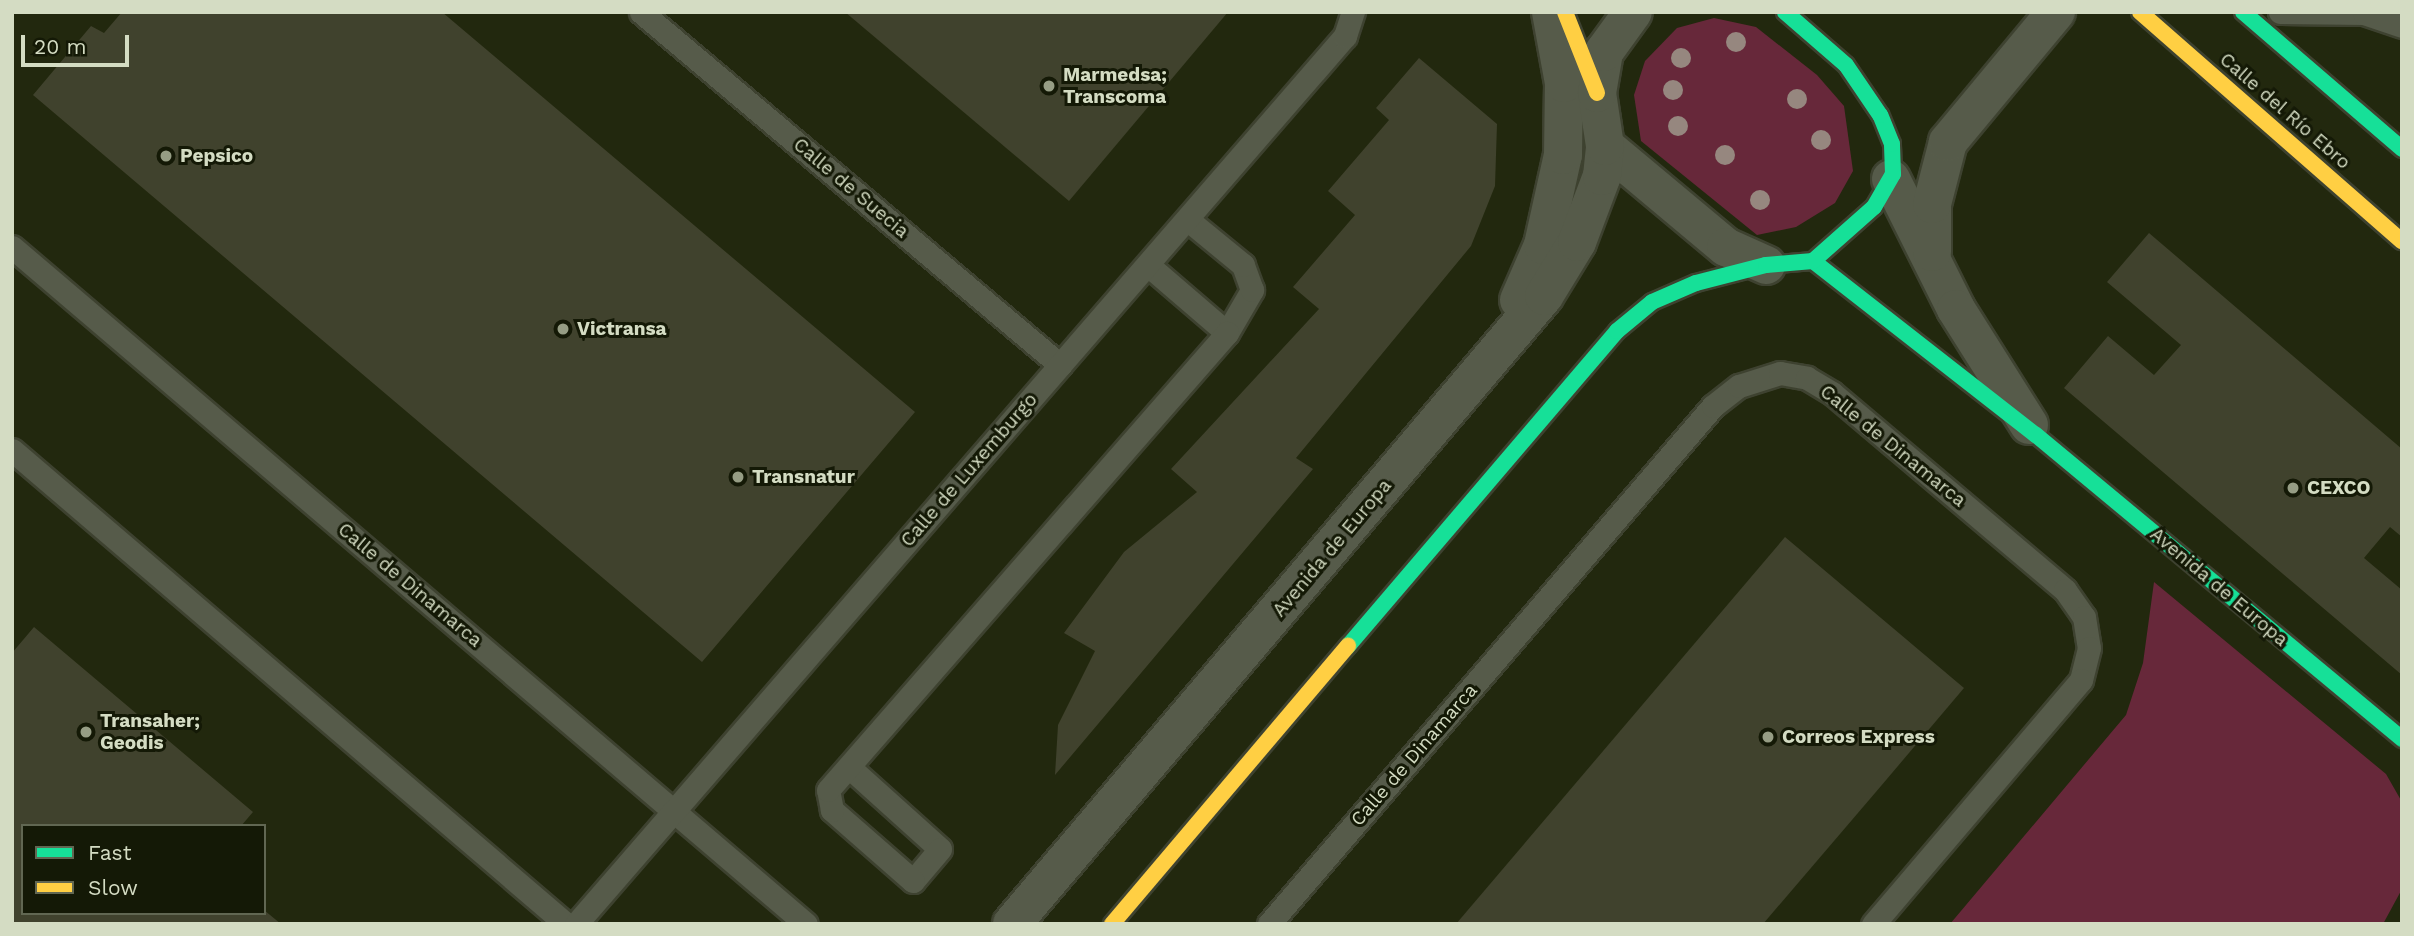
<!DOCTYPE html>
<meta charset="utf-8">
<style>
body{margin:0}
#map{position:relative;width:2414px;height:936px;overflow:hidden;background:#22280e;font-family:"Work Sans",sans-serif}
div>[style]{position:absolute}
.green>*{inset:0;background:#67283a}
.building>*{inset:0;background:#40422d}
.roads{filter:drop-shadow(2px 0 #3e4230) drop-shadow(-2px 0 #3e4230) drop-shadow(0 2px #3e4230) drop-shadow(0 -2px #3e4230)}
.lane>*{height:23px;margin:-11.5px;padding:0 11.5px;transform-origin:11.5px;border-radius:11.5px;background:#565b4a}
.street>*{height:38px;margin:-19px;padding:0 19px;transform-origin:19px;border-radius:19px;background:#565b4a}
.fast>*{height:16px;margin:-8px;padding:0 8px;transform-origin:8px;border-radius:8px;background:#16e098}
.slow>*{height:16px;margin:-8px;padding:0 8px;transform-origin:8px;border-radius:8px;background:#ffcf43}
.trees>*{width:20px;height:20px;margin:-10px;border-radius:50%;background:#96877f}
.dots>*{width:19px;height:19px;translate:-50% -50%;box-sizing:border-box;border:4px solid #141906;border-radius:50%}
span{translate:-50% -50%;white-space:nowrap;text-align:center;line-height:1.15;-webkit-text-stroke:6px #141906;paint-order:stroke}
.poi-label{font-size:19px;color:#d4dcc3;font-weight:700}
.left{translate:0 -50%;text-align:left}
.street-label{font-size:19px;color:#d4dcc3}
.frame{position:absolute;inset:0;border:14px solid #d4dcc3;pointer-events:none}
.legend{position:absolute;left:21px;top:824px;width:245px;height:91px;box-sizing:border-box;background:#141906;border:2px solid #616752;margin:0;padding:9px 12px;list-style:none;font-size:21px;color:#d4dcc3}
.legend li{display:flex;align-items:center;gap:14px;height:35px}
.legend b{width:35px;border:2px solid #616752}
.scale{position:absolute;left:21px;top:35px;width:108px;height:32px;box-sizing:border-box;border:4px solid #d4dcc3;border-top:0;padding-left:9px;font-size:21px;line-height:24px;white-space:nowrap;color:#d4dcc3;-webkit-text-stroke:5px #141906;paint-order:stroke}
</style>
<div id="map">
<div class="green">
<div style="clip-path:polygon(1714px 18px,1756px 27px,1817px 75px,1844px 106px,1853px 171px,1835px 203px,1796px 227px,1757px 235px,1641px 141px,1634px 95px,1645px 61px,1677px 28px)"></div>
<div style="clip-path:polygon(2154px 582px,2386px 774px,2402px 802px,2402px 889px,2383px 924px,1950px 924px,2126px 715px,2143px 663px)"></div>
</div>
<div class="building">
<div style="clip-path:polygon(122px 12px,442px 12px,915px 412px,702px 662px,33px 95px,91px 26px,104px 33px)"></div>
<div style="clip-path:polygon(845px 12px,1228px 12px,1069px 201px)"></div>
<div style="clip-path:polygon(1419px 58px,1497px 124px,1495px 186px,1471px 246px,1296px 458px,1313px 469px,1055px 775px,1058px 725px,1095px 651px,1064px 633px,1124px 552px,1197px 492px,1171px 469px,1319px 309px,1293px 287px,1355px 215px,1328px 191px,1389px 120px,1376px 108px)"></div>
<div style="clip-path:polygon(2149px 233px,2402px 449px,2402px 537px,2390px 527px,2364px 558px,2402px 590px,2402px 675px,2064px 388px,2108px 336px,2154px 375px,2181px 345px,2107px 282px)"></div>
<div style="clip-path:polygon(1785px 537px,1964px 688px,1881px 786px,1763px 924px,1456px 924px)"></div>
<div style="clip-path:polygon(34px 627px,253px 812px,241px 826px,23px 826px,23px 913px,264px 910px,281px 924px,12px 924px,12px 653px)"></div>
</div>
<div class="roads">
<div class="lane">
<div style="left:641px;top:12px;width:548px;rotate:40.11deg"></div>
<div style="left:2280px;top:12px;width:84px;rotate:0.7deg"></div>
<div style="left:2364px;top:13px;width:40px;rotate:18.9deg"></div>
<div style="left:12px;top:247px;width:1043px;rotate:40.45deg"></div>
<div style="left:1148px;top:265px;width:104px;rotate:40.7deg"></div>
<div style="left:1227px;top:333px;width:50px;rotate:-59.8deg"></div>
<div style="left:1252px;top:290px;width:27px;rotate:-110deg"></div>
<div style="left:1243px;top:265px;width:72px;rotate:-140.6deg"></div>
<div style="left:12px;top:450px;width:729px;rotate:40.55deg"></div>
<div style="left:849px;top:767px;width:122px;rotate:42deg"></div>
<div style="left:940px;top:849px;width:42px;rotate:130.2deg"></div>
<div style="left:913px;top:881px;width:108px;rotate:-138.8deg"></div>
<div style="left:832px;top:810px;width:20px;rotate:-101deg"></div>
<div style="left:828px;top:790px;width:607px;rotate:-48.88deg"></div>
<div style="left:576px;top:924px;width:1175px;rotate:-49.11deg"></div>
<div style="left:1345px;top:36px;width:25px;rotate:-72deg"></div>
<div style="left:1269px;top:924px;width:682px;rotate:-49.4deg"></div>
<div style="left:1713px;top:406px;width:33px;rotate:-38deg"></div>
<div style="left:1739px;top:386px;width:43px;rotate:-17.6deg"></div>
<div style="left:1780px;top:373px;width:27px;rotate:10deg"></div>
<div style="left:1807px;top:378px;width:29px;rotate:31deg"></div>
<div style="left:1832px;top:393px;width:305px;rotate:40.2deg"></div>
<div style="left:2065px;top:590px;width:33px;rotate:55deg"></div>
<div style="left:2084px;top:617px;width:31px;rotate:81deg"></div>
<div style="left:2089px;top:648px;width:33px;rotate:104deg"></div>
<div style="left:2081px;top:680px;width:321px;rotate:130.4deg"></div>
</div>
<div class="street">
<div style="left:1605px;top:146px;width:158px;rotate:39.9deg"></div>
<div style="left:1726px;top:247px;width:44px;rotate:24.2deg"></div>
<div style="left:1891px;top:179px;width:145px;rotate:63.4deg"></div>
<div style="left:1956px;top:309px;width:137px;rotate:57.8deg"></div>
<div style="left:1932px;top:252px;width:48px;rotate:-90deg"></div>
<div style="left:1932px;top:204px;width:64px;rotate:-75.5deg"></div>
<div style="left:1948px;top:142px;width:169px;rotate:-50.3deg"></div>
<div style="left:1519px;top:300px;width:60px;rotate:-66.4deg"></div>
<div style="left:1543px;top:245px;width:92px;rotate:-77.5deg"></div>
<div style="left:1563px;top:155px;width:72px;rotate:-89.2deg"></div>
<div style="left:1564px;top:83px;width:72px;rotate:-100.4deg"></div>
<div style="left:1012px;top:924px;width:823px;rotate:-49.73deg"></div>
<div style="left:1544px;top:296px;width:63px;rotate:-58.6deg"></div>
<div style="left:1577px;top:242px;width:71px;rotate:-69.3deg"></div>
<div style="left:1602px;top:176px;width:30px;rotate:-84deg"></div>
<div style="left:1605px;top:146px;width:54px;rotate:-98.6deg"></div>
<div style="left:1597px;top:93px;width:42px;rotate:-80.3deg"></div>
<div style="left:1604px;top:52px;width:49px;rotate:-54.1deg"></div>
</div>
<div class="fast">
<div style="left:2243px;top:12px;width:210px;rotate:40.7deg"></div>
<div style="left:1813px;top:261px;width:283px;rotate:38deg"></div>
<div style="left:2036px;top:435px;width:476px;rotate:39.7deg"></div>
<div style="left:1348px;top:646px;width:414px;rotate:-49.5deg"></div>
<div style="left:1617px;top:331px;width:45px;rotate:-39.6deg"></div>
<div style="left:1652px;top:302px;width:48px;rotate:-23.4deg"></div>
<div style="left:1696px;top:283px;width:72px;rotate:-14.4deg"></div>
<div style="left:1766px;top:265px;width:47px;rotate:-4.9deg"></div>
<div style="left:1813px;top:261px;width:81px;rotate:-41.5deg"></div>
<div style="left:1874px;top:207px;width:38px;rotate:-60deg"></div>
<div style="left:1893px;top:174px;width:30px;rotate:-92deg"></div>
<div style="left:1892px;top:144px;width:31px;rotate:-112deg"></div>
<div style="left:1880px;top:115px;width:60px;rotate:-124.2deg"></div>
<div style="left:1846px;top:65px;width:81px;rotate:-139deg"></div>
</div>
<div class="slow">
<div style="left:1565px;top:12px;width:87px;rotate:68.4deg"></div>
<div style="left:2140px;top:12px;width:348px;rotate:41.2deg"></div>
<div style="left:1112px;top:924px;width:365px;rotate:-49.7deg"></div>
</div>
</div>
<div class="trees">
<div style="left:1736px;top:42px"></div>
<div style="left:1681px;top:58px"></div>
<div style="left:1673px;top:90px"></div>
<div style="left:1797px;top:99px"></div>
<div style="left:1678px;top:126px"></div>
<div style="left:1821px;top:140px"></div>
<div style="left:1725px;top:155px"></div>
<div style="left:1760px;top:200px"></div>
</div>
<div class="dots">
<div style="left:1049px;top:86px;background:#969d84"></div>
<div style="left:166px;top:156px;background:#969d84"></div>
<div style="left:563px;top:329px;background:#969d84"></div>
<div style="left:738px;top:477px;background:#969d84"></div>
<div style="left:2293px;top:488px;background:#969d84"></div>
<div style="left:86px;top:732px;background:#969d84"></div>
<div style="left:1768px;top:737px;background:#969d84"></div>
</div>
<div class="poi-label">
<span class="left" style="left:1063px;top:86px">Marmedsa;<br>Transcoma</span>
<span class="left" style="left:180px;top:156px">Pepsico</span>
<span class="left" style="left:577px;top:329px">Victransa</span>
<span class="left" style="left:752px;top:477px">Transnatur</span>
<span class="left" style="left:2307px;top:488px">CEXCO</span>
<span class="left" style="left:100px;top:732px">Transaher;<br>Geodis</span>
<span class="left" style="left:1782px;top:737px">Correos Express</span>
</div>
<div class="street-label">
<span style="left:2285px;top:111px;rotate:41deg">Calle del Río Ebro</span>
<span style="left:851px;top:188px;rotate:40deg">Calle de Suecia</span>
<span style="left:1893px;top:446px;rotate:39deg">Calle de Dinamarca</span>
<span style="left:969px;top:470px;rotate:-49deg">Calle de Luxemburgo</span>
<span style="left:1332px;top:548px;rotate:-50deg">Avenida de Europa</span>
<span style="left:410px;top:585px;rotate:40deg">Calle de Dinamarca</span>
<span style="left:2219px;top:587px;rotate:40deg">Avenida de Europa</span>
<span style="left:1414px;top:755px;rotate:-49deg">Calle de Dinamarca</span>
</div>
<div class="frame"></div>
<ul class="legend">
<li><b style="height:9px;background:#16e098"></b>Fast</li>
<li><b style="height:9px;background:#ffcf43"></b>Slow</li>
</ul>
<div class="scale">20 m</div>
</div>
